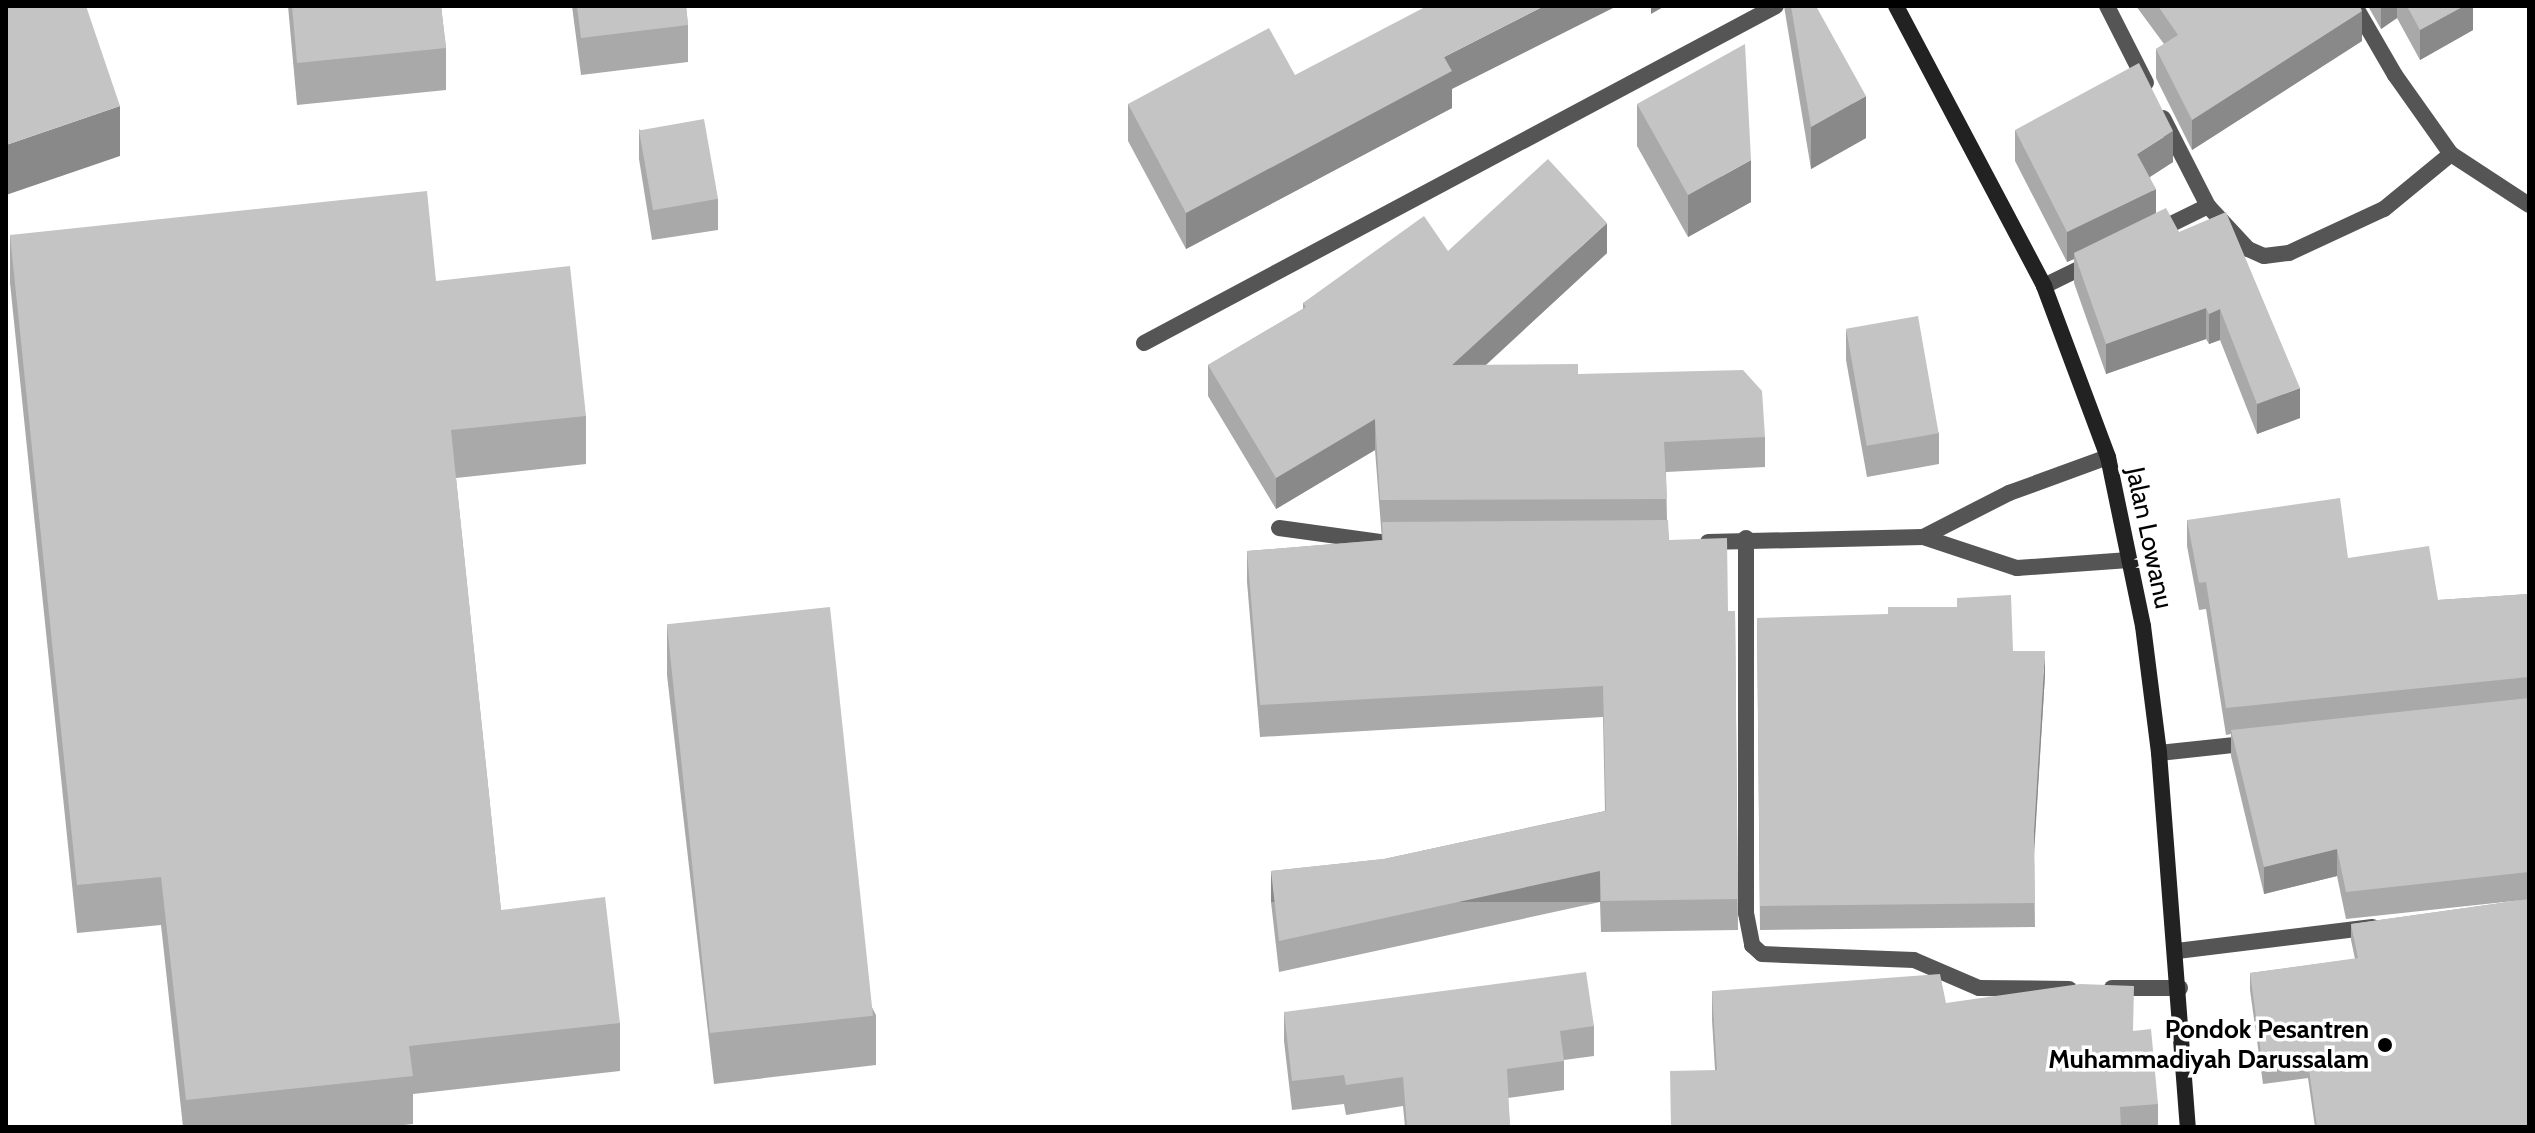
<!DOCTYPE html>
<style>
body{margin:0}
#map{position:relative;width:2535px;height:1133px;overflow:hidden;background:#fff;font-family:Cabin,sans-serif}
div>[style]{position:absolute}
.minor>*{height:16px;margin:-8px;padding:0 8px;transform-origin:8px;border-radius:8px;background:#555}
.secondary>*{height:16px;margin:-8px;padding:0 8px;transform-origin:8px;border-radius:8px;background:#222}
.wall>*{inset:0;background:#a9a9a9}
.shaded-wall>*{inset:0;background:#898989;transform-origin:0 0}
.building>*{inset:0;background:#c4c4c4;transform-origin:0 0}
.dots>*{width:22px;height:22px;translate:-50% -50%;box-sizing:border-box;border:4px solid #fff;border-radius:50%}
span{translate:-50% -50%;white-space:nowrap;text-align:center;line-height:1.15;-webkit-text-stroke:7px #fff;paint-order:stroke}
.street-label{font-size:26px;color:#000}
.poi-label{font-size:26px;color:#000;font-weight:700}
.right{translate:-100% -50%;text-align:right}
.frame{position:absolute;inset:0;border:8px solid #000;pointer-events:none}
</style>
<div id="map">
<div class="minor">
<div style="left:2107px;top:6px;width:86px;rotate:63.1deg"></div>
<div style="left:2355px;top:6px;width:80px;rotate:59.9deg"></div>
<div style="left:2395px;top:75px;width:97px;rotate:54.7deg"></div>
<div style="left:2451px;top:154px;width:93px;rotate:33.2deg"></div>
<div style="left:2163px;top:118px;width:99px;rotate:62.9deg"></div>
<div style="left:2208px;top:206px;width:59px;rotate:47.1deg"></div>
<div style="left:2248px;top:249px;width:17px;rotate:24deg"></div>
<div style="left:2264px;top:256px;width:25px;rotate:-7deg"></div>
<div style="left:2289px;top:253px;width:105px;rotate:-24.9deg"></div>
<div style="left:2384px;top:209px;width:87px;rotate:-39.4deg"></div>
<div style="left:2155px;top:232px;width:59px;rotate:-26.1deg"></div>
<div style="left:2044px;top:286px;width:52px;rotate:-26.1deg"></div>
<div style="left:1144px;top:343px;width:716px;rotate:-28.07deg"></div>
<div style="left:1279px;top:528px;width:111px;rotate:7.8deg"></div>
<div style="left:1923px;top:537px;width:97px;rotate:-27.1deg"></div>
<div style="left:2009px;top:493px;width:105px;rotate:-20deg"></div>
<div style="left:1746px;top:538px;width:375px;rotate:90deg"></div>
<div style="left:1746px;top:913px;width:33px;rotate:79deg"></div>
<div style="left:1752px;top:945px;width:13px;rotate:42deg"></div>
<div style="left:1762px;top:954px;width:152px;rotate:2.3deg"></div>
<div style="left:1914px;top:960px;width:71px;rotate:23.3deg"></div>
<div style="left:1979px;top:988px;width:90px;rotate:0.6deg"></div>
<div style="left:1708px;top:542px;width:215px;rotate:-1.3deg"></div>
<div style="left:1923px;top:537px;width:99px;rotate:18.3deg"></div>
<div style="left:2017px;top:568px;width:112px;rotate:-4.1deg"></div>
<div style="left:2159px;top:753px;width:95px;rotate:-6.1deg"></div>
<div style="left:2177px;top:951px;width:197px;rotate:-7deg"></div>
<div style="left:2112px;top:988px;width:68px"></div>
</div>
<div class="secondary">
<div style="left:1896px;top:6px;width:317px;rotate:62.1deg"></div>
<div style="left:2044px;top:286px;width:183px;rotate:69.5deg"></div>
<div style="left:2108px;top:457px;width:173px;rotate:78.3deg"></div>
<div style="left:2143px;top:626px;width:128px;rotate:82.8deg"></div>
<div style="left:2159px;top:753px;width:375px;rotate:85.6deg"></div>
</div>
<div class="wall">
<div style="clip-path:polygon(288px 6px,441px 6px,446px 48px,446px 90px,297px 105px)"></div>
<div style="clip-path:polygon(572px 6px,686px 6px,688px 25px,688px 62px,581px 75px)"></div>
<div style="clip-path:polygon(1784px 6px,1816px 6px,1866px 138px,1811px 169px)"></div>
<div style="clip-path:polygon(2136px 6px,2360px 6px,2362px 41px,2192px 150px,2156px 78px,2156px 49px,2164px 44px)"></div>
<div style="clip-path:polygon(2368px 6px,2473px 6px,2473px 30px,2420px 60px,2397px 18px,2381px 29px)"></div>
<div style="clip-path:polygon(1295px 75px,1452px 89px,1452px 108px,1186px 249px,1128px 141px,1128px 104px)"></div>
<div style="clip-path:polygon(1637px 104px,1751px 202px,1688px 237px,1637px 146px)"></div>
<div style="clip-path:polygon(639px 129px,718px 199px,718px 230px,652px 240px,639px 159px)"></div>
<div style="clip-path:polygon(2015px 130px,2173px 162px,2150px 177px,2156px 213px,2179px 232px,2300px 418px,2257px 434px,2220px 340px,2209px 344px,2206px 339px,2106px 374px,2074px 283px,2074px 259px,2067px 262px,2015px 161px)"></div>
<div style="clip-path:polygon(10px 235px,436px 281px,586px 416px,586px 464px,456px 478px,501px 910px,620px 1023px,620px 1071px,413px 1094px,413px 1124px,386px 1127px,183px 1127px,161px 925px,77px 933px,10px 283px)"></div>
<div style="clip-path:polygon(1448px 251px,1607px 253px,1486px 365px,1578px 374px,1765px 437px,1765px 467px,1666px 472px,1667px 520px,1669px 540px,1728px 611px,1735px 611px,1738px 930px,1601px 932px,1600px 902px,1279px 972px,1271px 902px,1271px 871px,1384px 859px,1605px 811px,1603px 717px,1260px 737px,1247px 582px,1247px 551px,1382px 540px,1375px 450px,1276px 509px,1208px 396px,1208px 365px,1303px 309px,1303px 303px)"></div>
<div style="clip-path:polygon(1846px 330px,1939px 433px,1939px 464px,1867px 477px,1846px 360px)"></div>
<div style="clip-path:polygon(2187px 520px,2348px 558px,2438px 600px,2529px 594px,2529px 1127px,2315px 1127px,2308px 1078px,2263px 1084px,2250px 990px,2250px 973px,2355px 959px,2351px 940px,2351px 924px,2523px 900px,2346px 919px,2337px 876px,2264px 894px,2231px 756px,2231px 734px,2226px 735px,2206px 609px,2199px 610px,2187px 546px)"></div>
<div style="clip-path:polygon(1757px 618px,2013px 651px,2045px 675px,2034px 848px,2035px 927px,1760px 930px)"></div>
<div style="clip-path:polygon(667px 625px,876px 1015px,876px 1065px,714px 1084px,667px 675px)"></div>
<div style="clip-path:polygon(1712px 991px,1946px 1003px,2134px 1031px,2158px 1104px,2158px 1127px,1671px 1127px,1715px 1070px,1712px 1020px)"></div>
<div style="clip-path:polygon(1284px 1012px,1594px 1026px,1594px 1056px,1564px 1060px,1564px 1090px,1508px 1098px,1510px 1127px,1405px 1127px,1403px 1106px,1346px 1115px,1344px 1104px,1292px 1110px,1284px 1041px)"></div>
</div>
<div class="shaded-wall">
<div style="clip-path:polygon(1544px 6px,1617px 6px,1452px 89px,1452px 108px,1186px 249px,1186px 213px,1444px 57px)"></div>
<div style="clip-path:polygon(1651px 6px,1665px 6px,1651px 14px)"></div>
<div style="clip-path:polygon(2381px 6px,2397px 6px,2397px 18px,2381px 29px)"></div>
<div style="clip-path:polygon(2464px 6px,2473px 6px,2473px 30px,2420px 60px,2420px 30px)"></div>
<div style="clip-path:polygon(2362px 11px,2362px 41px,2192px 150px,2192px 120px)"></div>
<div style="clip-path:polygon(1866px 96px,1866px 138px,1811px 169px,1811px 127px)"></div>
<div style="clip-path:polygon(120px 106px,120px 156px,6px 195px,6px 145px)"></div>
<div style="clip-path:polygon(2173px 131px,2173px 162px,2137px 185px,2137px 154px)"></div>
<div style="clip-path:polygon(1751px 160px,1751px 202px,1688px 237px,1688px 195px)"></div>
<div style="clip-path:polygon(2156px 189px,2156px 219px,2074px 253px,2074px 259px,2067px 262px,2067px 232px)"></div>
<div style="clip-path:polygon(1607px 223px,1607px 253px,1452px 396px,1452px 365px)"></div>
<div style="clip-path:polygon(2206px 308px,2206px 339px,2106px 374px,2106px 344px)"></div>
<div style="clip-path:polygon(2220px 309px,2220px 340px,2209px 344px,2209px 314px)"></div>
<div style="clip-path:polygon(2300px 388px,2300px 418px,2257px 434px,2257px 404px)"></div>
<div style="clip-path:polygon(1375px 419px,1375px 450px,1276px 509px,1276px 478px)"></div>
<div style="clip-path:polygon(2045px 651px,2045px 675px,2034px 855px,2034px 831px)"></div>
<div style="clip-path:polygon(2337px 849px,2337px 876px,2264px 894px,2264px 867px)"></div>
<div style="left:1600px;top:871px;width:31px;height:329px;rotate:90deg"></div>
</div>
<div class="building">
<div style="clip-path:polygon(6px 6px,86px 6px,120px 106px,6px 145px)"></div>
<div style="clip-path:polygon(292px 6px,441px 6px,446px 48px,297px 63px)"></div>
<div style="clip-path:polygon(577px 6px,686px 6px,688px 25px,581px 38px)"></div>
<div style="clip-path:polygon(1427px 6px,1544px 6px,1444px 57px,1452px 71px,1186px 213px,1128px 104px,1269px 28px,1295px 75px)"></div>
<div style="clip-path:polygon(1791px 6px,1816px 6px,1866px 96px,1811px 127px)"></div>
<div style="clip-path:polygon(2158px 6px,2360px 6px,2362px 11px,2192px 120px,2156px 49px,2178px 35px)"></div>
<div style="clip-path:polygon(2407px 6px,2464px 6px,2420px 30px)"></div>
<div style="clip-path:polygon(1745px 44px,1751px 160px,1688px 195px,1637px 104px)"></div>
<div style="clip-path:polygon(2139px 63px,2173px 131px,2137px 154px,2156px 189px,2067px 232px,2015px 130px)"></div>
<div style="left:704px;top:119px;width:81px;height:66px;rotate:80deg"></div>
<div style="clip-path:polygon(1548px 159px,1607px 223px,1452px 365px,1578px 364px,1578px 374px,1743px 370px,1762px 391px,1765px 437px,1664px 442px,1667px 499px,1380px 500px,1375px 419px,1276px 478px,1208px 365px,1306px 307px,1303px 303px,1424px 216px,1448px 251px)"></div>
<div style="clip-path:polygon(427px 191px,436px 281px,570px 266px,586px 416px,451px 430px,501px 910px,605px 897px,620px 1023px,409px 1046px,413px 1076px,186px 1100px,161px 877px,77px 885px,10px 235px)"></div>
<div style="clip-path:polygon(2166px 208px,2179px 232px,2226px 212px,2300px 388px,2257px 404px,2220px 309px,2209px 314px,2206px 308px,2106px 344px,2074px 253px)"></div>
<div style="left:1918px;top:316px;width:119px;height:73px;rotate:80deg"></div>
<div style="clip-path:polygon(2340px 498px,2348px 558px,2429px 546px,2438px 600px,2529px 594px,2529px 677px,2226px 708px,2206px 582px,2199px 583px,2187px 520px)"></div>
<div style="clip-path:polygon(1668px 520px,1669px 540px,1727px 538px,1728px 611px,1735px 611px,1738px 899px,1601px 901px,1600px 871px,1279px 941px,1271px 871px,1384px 859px,1606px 811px,1603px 686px,1260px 705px,1247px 551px,1383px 540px,1382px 522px)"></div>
<div style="clip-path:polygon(2011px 595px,2013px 651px,2045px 651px,2034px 831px,2035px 903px,1760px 906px,1757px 618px,1888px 614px,1888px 607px,1957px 607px,1957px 598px)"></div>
<div style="left:830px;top:607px;width:411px;height:164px;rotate:84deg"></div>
<div style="clip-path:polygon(2529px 698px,2529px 872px,2346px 892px,2337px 849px,2264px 867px,2231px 730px)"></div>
<div style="clip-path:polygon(2529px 899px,2529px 1127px,2317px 1127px,2308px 1062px,2263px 1068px,2250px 973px,2358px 958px,2351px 924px)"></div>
<div style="clip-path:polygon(1586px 972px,1594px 1026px,1560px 1031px,1564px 1061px,1507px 1069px,1510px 1127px,1407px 1127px,1403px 1077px,1346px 1085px,1344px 1075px,1292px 1081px,1284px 1012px)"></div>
<div style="clip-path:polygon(1940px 974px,1946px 1003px,2080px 984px,2134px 986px,2133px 1031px,2151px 1029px,2158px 1104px,2120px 1107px,2121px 1127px,1671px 1127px,1670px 1071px,1717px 1070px,1712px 991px)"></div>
</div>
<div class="dots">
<div style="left:2385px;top:1045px;background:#000"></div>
</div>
<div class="street-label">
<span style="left:2149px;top:538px;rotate:78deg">Jalan Lowanu</span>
</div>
<div class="poi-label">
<span class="right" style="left:2369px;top:1045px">Pondok Pesantren<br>Muhammadiyah Darussalam</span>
</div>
<div class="frame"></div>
</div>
